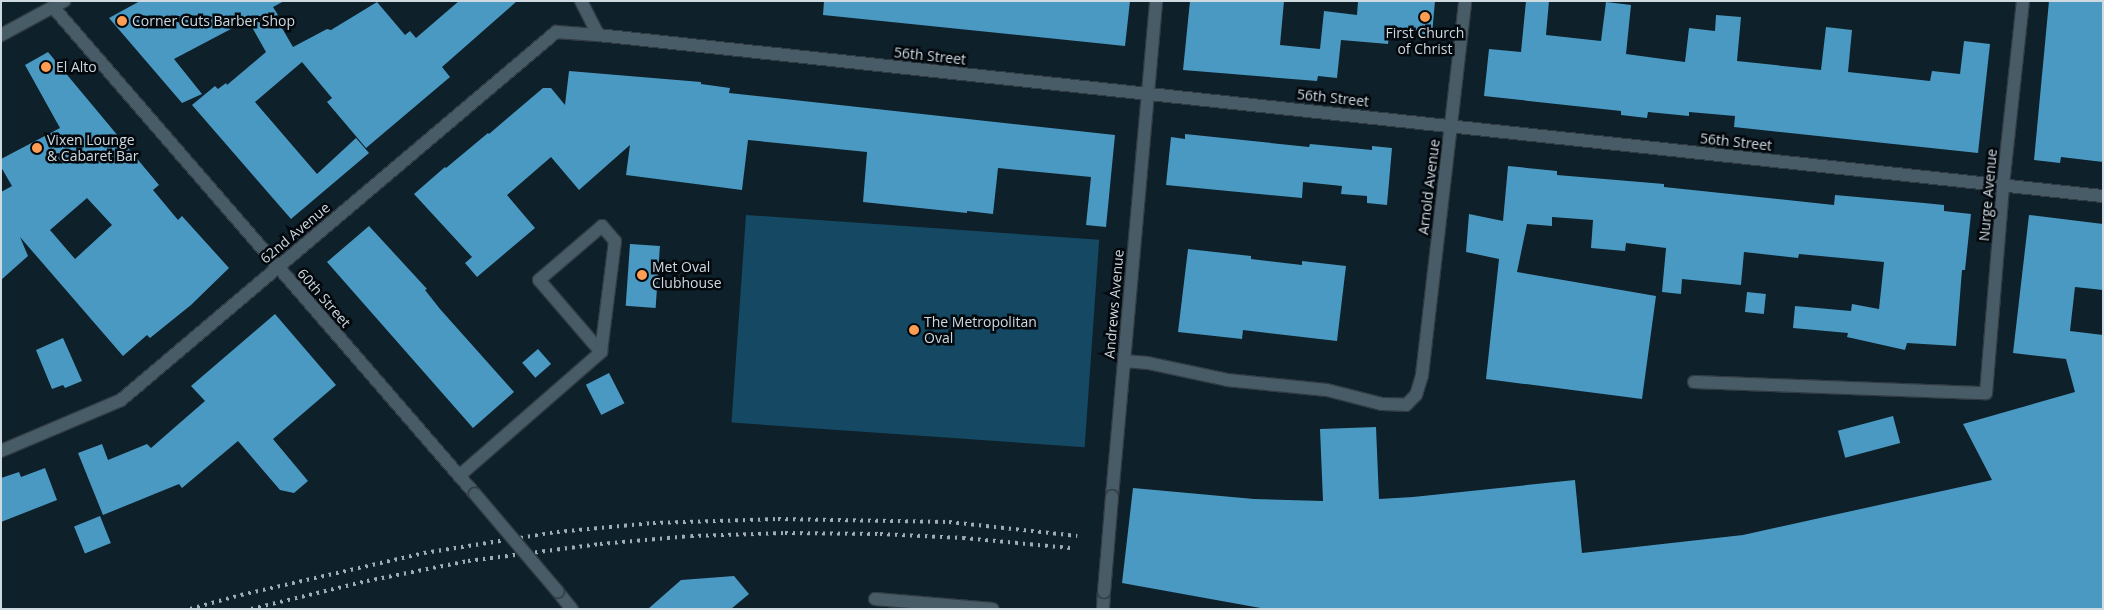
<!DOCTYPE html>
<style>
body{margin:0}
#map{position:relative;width:2104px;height:610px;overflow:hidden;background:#0e2029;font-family:"Open Sans",sans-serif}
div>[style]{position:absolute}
.green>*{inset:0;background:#154963;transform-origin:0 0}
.building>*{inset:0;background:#4a99c2;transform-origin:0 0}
.roads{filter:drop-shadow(1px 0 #313b43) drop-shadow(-1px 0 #313b43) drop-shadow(0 1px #313b43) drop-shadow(0 -1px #313b43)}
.service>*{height:12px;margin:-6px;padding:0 6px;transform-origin:6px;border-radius:6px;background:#485c67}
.minor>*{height:12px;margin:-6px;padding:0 6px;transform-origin:6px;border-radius:6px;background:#485c67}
.secondary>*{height:12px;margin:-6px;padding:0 6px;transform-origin:6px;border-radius:6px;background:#485c67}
.rail>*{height:4px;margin-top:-2px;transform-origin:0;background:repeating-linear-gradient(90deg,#a0acb4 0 2.5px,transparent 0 7.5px)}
.bridges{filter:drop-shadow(1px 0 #313b43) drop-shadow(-1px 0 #313b43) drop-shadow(0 1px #313b43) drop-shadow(0 -1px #313b43)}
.minor-bridge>*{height:12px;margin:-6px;padding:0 6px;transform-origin:6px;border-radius:6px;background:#485c67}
.dots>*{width:14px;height:14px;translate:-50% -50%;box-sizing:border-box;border:2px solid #03080d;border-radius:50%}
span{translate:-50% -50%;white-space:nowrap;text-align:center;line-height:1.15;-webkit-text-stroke:5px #03080d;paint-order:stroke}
.poi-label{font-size:14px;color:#ced9e0}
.left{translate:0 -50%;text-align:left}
.street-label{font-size:14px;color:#ced9e0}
.frame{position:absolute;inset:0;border:2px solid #ced9e0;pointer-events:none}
</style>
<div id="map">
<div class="green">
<div style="left:746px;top:215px;width:354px;height:208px;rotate:4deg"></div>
</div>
<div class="building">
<div style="clip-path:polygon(140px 1px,284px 1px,273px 7px,278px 15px,275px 16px,293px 47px,327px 29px,331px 30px,377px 2px,405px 35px,410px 31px,416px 38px,459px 1px,517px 1px,442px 67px,450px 77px,366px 148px,327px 102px,332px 98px,302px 62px,255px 102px,317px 174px,356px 138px,369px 153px,291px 219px,192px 105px,215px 86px,218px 89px,226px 83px,227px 85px,266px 52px,248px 20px,174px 59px,202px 94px,182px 103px,109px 18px)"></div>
<div style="clip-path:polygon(824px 1px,1130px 1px,1125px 46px,823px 15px)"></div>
<div style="clip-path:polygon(1190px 1px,1284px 1px,1280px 45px,1320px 49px,1324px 11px,1357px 15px,1358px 1px,1435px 1px,1432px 35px,1390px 30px,1388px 44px,1341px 40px,1337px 78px,1318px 76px,1317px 81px,1183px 70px)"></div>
<div style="clip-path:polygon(1526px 1px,1549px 1px,1546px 35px,1601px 41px,1606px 2px,1631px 5px,1626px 54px,1685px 62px,1689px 28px,1715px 31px,1716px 15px,1741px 17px,1737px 61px,1821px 70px,1826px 27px,1852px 30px,1848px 72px,1930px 81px,1932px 71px,1960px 74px,1964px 41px,1990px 44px,1978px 153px,1734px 127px,1735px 116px,1689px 112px,1689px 116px,1648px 112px,1647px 118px,1621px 115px,1621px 111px,1484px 96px,1489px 49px,1521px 52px)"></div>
<div style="clip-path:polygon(2049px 1px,2103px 1px,2103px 162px,2061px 157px,2060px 163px,2034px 160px)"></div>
<div style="clip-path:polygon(evenodd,48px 52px,159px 185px,153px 190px,178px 220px,182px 216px,229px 268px,191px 305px,150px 338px,147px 335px,123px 356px,20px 237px,28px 256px,1px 280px,1px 192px,12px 186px,1px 167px,1px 159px,60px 128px,25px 65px,48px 52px,87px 198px,112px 225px,75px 259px,50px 230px,87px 198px)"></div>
<div style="clip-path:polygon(569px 71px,701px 82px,701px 84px,730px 88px,729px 93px,1115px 135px,1106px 227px,1086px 225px,1091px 177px,998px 168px,993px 214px,967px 211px,967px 213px,863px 202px,867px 152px,748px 140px,742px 190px,626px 175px,630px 145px,579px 190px,551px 157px,507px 195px,535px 228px,477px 277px,465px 263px,472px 257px,414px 194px,445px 167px,446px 168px,488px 133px,489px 134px,543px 88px,551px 88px,565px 105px)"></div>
<div style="clip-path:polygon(1185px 134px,1309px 147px,1310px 144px,1372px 150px,1372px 146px,1392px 148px,1387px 205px,1367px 203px,1367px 196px,1341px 194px,1342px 186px,1303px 182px,1302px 198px,1166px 185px,1171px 137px,1185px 139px)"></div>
<div style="clip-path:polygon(1508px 166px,1557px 171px,1557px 175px,1664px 184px,1664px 187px,1834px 205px,1835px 195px,1924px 203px,1944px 205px,1944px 211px,1971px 214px,1965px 270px,1962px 270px,1956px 346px,1907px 343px,1905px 350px,1847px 337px,1848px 333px,1793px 328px,1795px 306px,1851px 311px,1852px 304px,1879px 309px,1884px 262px,1799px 254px,1798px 258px,1744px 252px,1741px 285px,1682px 279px,1681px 294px,1662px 292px,1666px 248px,1626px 243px,1625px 251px,1591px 248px,1593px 220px,1552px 217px,1552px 226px,1527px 224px,1517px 272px,1656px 296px,1642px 399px,1486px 379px,1499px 259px,1466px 252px,1469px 214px,1503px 221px)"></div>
<div style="clip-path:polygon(2029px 215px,2103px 224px,2103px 290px,2075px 287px,2070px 331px,2103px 335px,2103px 609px,1266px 609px,1122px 583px,1133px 488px,1254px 499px,1323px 501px,1320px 429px,1376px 427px,1379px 499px,1413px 497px,1575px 480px,1582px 553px,1743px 535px,1992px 480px,1963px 424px,2075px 392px,2066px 359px,2013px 353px)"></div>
<div style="clip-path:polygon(369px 226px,427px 289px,425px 290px,440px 309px,514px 392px,473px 428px,327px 262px)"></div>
<div style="left:630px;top:244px;width:30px;height:62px;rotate:4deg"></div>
<div style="clip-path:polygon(1188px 249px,1251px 256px,1251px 259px,1302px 265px,1302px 261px,1346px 266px,1337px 341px,1243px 330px,1242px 339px,1178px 332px)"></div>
<div style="left:1747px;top:292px;width:19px;height:20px;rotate:6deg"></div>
<div style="clip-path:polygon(275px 314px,336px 385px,273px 439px,308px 481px,294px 493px,280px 490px,238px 441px,182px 488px,179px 484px,103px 515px,78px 453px,102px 444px,108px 460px,147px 444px,151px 448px,205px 401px,191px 386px)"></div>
<div style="clip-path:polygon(63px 338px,82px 381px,65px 388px,63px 385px,52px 389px,36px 350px)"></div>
<div style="left:538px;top:349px;width:20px;height:21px;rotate:49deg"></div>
<div style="left:609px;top:373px;width:34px;height:26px;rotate:63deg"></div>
<div style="left:1893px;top:416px;width:28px;height:57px;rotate:75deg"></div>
<div style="clip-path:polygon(45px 468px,57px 500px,1px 522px,1px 478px,19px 472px,21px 477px)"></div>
<div style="left:100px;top:516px;width:29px;height:28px;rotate:68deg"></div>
<div style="clip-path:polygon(734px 576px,749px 594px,731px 609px,648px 609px,681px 580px)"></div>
</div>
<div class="roads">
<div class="service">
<div style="left:1124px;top:361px;width:24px;rotate:5deg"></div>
<div style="left:1148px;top:363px;width:81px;rotate:12.1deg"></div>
<div style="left:1227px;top:380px;width:100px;rotate:5.7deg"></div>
<div style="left:1327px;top:390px;width:57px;rotate:14.3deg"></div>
<div style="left:1382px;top:404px;width:24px;rotate:2deg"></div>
<div style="left:1406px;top:405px;width:14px;rotate:-45deg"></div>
<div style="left:1416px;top:395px;width:21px;rotate:-73deg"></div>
<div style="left:1694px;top:382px;width:292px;rotate:2.2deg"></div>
<div style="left:459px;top:476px;width:189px;rotate:-41.1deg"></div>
<div style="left:601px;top:352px;width:95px;rotate:-130.7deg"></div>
<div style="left:539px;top:280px;width:83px;rotate:-40.6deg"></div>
<div style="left:602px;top:226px;width:20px;rotate:49deg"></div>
<div style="left:615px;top:241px;width:112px;rotate:97.2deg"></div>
<div style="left:875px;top:599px;width:118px;rotate:4.8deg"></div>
</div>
<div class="minor">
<div style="left:581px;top:1px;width:38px;rotate:63deg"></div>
<div style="left:598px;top:35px;width:1514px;rotate:6.11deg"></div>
<div style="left:53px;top:7px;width:644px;rotate:49.09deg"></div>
<div style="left:1422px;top:375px;width:376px;rotate:-83.4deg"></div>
<div style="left:1986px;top:393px;width:209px;rotate:-85.3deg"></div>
<div style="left:2003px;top:185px;width:185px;rotate:-83.8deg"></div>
<div style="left:1px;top:451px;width:130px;rotate:-23deg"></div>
<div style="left:121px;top:400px;width:570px;rotate:-40.23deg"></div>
<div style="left:556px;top:32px;width:42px;rotate:4.1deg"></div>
<div style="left:1112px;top:496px;width:497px;rotate:-84.9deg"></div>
<div style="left:558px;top:592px;width:22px;rotate:51deg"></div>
<div style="left:1103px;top:609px;width:17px;rotate:-87deg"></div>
</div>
<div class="secondary">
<div style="left:1px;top:35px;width:72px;rotate:-28.4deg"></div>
</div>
</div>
<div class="rail">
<div style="left:190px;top:609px;width:53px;rotate:-15.4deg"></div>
<div style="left:241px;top:595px;width:188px;rotate:-12.9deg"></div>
<div style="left:424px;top:553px;width:135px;rotate:-9deg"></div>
<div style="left:557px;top:532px;width:96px;rotate:-5.4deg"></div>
<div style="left:653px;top:523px;width:125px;rotate:-1.8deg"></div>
<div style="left:778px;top:519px;width:171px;rotate:1deg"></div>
<div style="left:949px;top:522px;width:129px;rotate:6.2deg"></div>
<div style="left:251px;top:609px;width:119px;rotate:-13.6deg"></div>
<div style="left:367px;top:581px;width:103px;rotate:-11.2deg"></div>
<div style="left:468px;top:561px;width:133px;rotate:-7.3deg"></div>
<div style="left:600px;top:544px;width:91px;rotate:-5deg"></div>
<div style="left:691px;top:536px;width:94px;rotate:-1.8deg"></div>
<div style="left:785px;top:533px;width:95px;rotate:0.6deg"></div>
<div style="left:880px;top:534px;width:83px;rotate:2.8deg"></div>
<div style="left:963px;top:538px;width:108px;rotate:5.3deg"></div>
</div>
<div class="bridges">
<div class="minor-bridge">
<div style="left:475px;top:494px;width:128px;rotate:49.7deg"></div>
<div style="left:1104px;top:592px;width:96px;rotate:-85.2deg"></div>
</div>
</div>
<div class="dots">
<div style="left:1425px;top:17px;background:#fc9d53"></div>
<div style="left:122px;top:21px;background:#fc9d53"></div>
<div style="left:46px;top:67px;background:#fc9d53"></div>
<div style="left:37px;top:148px;background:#fc9d53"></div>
<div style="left:642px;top:275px;background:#fc9d53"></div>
<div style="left:914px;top:330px;background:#fc9d53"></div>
</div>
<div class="poi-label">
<span class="left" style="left:132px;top:21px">Corner Cuts Barber Shop</span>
<span style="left:1425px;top:41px">First Church<br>of Christ</span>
<span class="left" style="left:56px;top:67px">El Alto</span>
<span class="left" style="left:47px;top:148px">Vixen Lounge<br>&amp; Cabaret Bar</span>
<span class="left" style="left:652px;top:275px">Met Oval<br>Clubhouse</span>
<span class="left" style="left:924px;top:330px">The Metropolitan<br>Oval</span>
</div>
<div class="street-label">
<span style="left:930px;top:56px;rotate:6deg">56th Street</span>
<span style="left:1333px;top:98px;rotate:6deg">56th Street</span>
<span style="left:1736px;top:142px;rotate:6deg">56th Street</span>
<span style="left:1429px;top:187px;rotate:-83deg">Arnold Avenue</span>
<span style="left:1988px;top:195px;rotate:-85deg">Nurge Avenue</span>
<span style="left:295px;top:233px;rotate:-40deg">62nd Avenue</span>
<span style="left:324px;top:298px;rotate:49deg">60th Street</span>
<span style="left:1114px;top:304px;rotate:-85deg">Andrews Avenue</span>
</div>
<div class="frame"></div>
</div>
